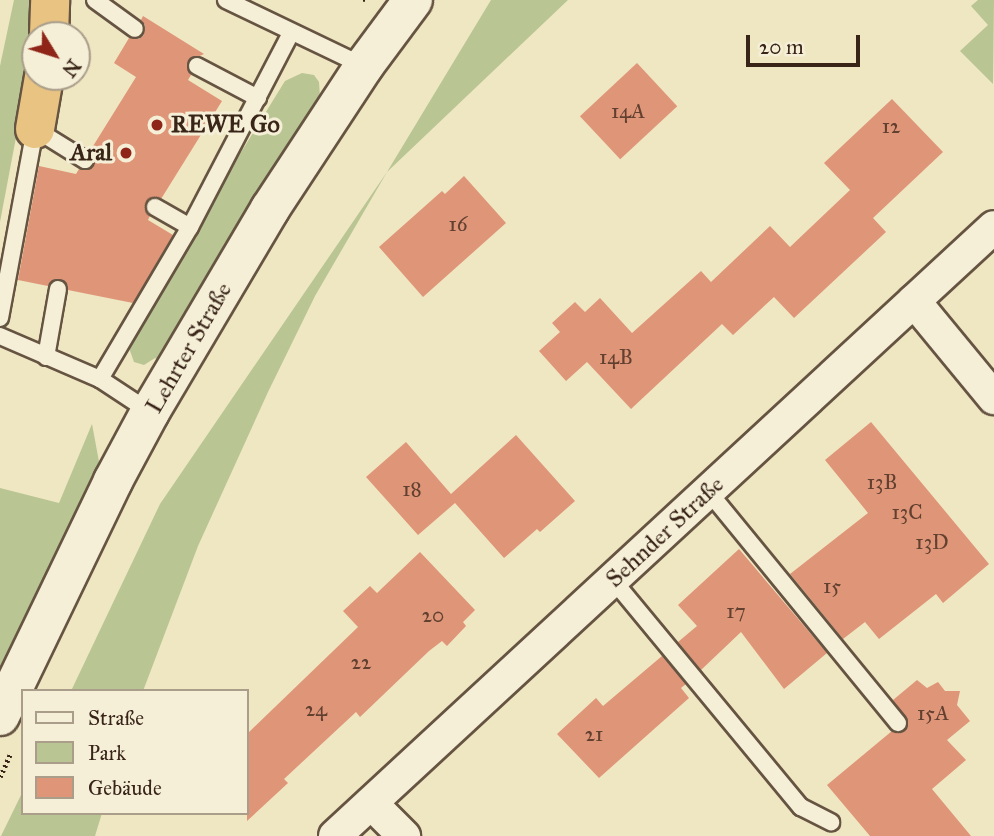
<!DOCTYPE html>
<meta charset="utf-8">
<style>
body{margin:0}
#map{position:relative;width:994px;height:836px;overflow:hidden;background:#efe6c2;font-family:"IM FELL Great Primer",serif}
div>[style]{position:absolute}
.green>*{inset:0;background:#b9c593}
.building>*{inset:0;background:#df9578;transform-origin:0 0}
.path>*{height:4.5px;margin-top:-2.25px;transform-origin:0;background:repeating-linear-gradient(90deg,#392418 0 2px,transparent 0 5.5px)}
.roads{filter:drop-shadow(2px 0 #665442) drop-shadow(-2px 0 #665442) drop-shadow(0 2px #665442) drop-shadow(0 -2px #665442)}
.lane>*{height:16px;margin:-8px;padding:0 8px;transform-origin:8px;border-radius:8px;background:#f5efd7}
.street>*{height:32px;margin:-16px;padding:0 16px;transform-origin:16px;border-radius:16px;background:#f5efd7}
.secondary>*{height:38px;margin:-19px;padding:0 19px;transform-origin:19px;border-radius:19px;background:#f5efd7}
.highway>*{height:38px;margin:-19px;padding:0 19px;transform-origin:19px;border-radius:19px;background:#e8c381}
.tram>*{height:2px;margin:-1px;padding:0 1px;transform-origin:1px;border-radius:1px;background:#392418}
.dots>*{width:19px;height:19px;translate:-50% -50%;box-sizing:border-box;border:4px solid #f5efd7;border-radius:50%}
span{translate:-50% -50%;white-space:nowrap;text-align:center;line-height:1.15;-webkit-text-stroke:6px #f5efd7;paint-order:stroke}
.number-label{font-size:21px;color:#624030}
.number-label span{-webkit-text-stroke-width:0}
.poi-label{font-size:24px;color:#392418;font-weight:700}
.left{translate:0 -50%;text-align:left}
.right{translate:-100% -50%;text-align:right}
.street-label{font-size:24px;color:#392418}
.legend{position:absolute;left:21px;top:689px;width:228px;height:126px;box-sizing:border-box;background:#f5efd7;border:2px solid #aa9e8b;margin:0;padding:9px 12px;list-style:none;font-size:21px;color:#392418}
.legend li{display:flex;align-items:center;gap:14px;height:35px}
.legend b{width:35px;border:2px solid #aa9e8b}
.north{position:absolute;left:21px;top:21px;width:70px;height:70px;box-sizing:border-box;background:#f5efd7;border:2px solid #aa9e8b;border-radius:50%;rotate:128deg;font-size:19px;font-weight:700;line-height:28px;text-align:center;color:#392418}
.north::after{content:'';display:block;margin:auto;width:24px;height:32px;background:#8f2418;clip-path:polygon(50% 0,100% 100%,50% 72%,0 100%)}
.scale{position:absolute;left:746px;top:35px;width:114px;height:32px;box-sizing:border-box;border:4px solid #392418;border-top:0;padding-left:9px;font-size:21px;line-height:24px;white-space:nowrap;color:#392418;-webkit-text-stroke:5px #f5efd7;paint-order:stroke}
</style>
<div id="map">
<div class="green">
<div style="clip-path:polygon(14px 0,39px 0,34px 42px,0 222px,0 66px)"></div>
<div style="clip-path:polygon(491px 0,568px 0,387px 172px,315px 296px,268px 392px,198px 546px,143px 691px,71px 691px,160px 504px,387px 172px)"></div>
<div style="clip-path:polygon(978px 0,994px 0,993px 84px,960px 51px,988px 25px,971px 6px)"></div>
<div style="clip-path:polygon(302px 73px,314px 75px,319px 82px,320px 97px,315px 107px,160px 361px,155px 358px,144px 365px,134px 362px,129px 348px,143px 311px,285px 81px)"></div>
<div style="clip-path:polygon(92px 424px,100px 467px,0 670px,0 488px,59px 503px)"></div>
<div style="clip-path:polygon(23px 791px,23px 813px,102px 813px,95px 836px,1px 836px)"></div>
</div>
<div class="building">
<div style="clip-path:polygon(143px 16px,204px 54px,188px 61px,187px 67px,191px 75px,188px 80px,222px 101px,161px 199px,154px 197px,146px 202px,146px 212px,150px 216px,148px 220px,173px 235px,133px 303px,68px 290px,68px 285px,60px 279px,54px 279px,48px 286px,18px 280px,39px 166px,76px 174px,79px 169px,85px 170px,93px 166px,95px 160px,90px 151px,136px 77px,114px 63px,129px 38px,139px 39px,144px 35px,145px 25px,141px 20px)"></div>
<div style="left:637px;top:63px;width:59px;height:78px;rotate:47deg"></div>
<div style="clip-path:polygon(892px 99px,943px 152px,873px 218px,886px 232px,794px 318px,774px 297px,733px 335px,722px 324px,631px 409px,587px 362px,566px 381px,539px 351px,560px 332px,552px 323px,575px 302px,585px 312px,600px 298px,632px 333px,701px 271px,711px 282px,770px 226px,790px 247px,850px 190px,824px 163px)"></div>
<div style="clip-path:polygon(464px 176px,506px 223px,423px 297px,379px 247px,442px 191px,445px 194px)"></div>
<div style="clip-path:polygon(871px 422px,989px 564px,943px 603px,936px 594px,879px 639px,865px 622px,843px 639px,790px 574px,868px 513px,825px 460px)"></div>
<div style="clip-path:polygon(516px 435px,575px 501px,540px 532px,537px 529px,504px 558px,455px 503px,418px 535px,366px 477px,406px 442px,451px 494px)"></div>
<div style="clip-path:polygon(739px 549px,827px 653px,784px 689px,741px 632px,701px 670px,678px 642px,697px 626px,678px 605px)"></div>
<div style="clip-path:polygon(420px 552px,475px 610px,463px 622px,466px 626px,447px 646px,442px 641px,429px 651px,360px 717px,356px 712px,284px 779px,288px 783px,247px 821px,247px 734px,358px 627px,343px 611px,370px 586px,377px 593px)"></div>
<div style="clip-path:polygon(662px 656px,686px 684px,681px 688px,689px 698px,599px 778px,557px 734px,596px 698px,603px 706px)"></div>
<div style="clip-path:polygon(917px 680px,927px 688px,938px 682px,945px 691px,960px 691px,957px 705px,970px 721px,947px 740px,966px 760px,932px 789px,971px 836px,870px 836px,827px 785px,892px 731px,899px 733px,905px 731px,908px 721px,893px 700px)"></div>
</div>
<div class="path">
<div style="left:0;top:777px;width:27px;rotate:-66deg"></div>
</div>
<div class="roads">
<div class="lane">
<div style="left:95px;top:0;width:49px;rotate:35.9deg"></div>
<div style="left:226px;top:0;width:153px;rotate:25.6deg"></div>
<div style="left:197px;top:66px;width:69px;rotate:27.7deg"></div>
<div style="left:155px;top:207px;width:40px;rotate:29.7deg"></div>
<div style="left:0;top:318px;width:192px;rotate:-79.5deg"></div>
<div style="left:35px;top:129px;width:59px;rotate:31.8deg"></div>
<div style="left:0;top:336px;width:109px;rotate:23.3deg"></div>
<div style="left:100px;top:379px;width:60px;rotate:33.4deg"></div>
<div style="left:46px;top:357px;width:69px;rotate:-80deg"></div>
<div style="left:100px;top:379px;width:177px;rotate:-59.4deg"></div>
<div style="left:190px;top:227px;width:219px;rotate:-62.5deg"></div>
<div style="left:708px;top:491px;width:300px;rotate:50.7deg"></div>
<div style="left:613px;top:580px;width:295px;rotate:50.4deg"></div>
<div style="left:801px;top:807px;width:34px;rotate:27deg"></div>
</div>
<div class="street">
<div style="left:914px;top:301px;width:126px;rotate:50.5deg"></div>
<div style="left:371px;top:803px;width:47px;rotate:45deg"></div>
<div style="left:335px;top:836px;width:897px;rotate:-42.74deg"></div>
</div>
<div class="secondary">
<div style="left:0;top:716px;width:261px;rotate:-64.3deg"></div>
<div style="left:113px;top:481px;width:78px;rotate:-61.8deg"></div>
<div style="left:150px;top:412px;width:236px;rotate:-59.4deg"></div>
<div style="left:270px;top:209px;width:171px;rotate:-56.7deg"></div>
<div style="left:364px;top:66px;width:82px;rotate:-53.4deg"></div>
</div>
<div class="highway">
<div style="left:49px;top:35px;width:35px;rotate:-88deg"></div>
<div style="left:35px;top:129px;width:53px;rotate:-80.2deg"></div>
</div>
</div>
<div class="tram">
<div style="left:364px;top:1px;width:1px;rotate:-90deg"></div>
</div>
<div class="dots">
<div style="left:157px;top:125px;background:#8f2418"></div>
<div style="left:126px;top:153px;background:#8f2418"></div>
</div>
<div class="number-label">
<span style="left:628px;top:111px">14A</span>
<span style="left:891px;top:126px">12</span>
<span style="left:458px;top:224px">16</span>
<span style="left:616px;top:357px">14B</span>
<span style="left:882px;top:482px">13B</span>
<span style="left:412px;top:489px">18</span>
<span style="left:907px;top:512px">13C</span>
<span style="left:932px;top:542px">13D</span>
<span style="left:832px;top:586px">15</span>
<span style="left:736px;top:611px">17</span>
<span style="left:433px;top:615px">20</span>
<span style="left:361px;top:662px">22</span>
<span style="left:316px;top:709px">24</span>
<span style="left:933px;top:713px">15A</span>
<span style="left:594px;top:734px">21</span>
</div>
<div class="poi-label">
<span class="left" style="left:171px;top:125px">REWE Go</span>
<span class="right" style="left:112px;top:153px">Aral</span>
</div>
<div class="street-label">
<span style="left:189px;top:348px;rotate:-60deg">Lehrter Straße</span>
<span style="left:665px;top:532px;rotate:-43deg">Sehnder Straße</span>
</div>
<ul class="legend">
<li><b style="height:9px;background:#f5efd7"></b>Straße</li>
<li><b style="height:19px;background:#b9c593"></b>Park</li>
<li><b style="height:19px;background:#df9578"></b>Gebäude</li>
</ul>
<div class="north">N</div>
<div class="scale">20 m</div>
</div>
